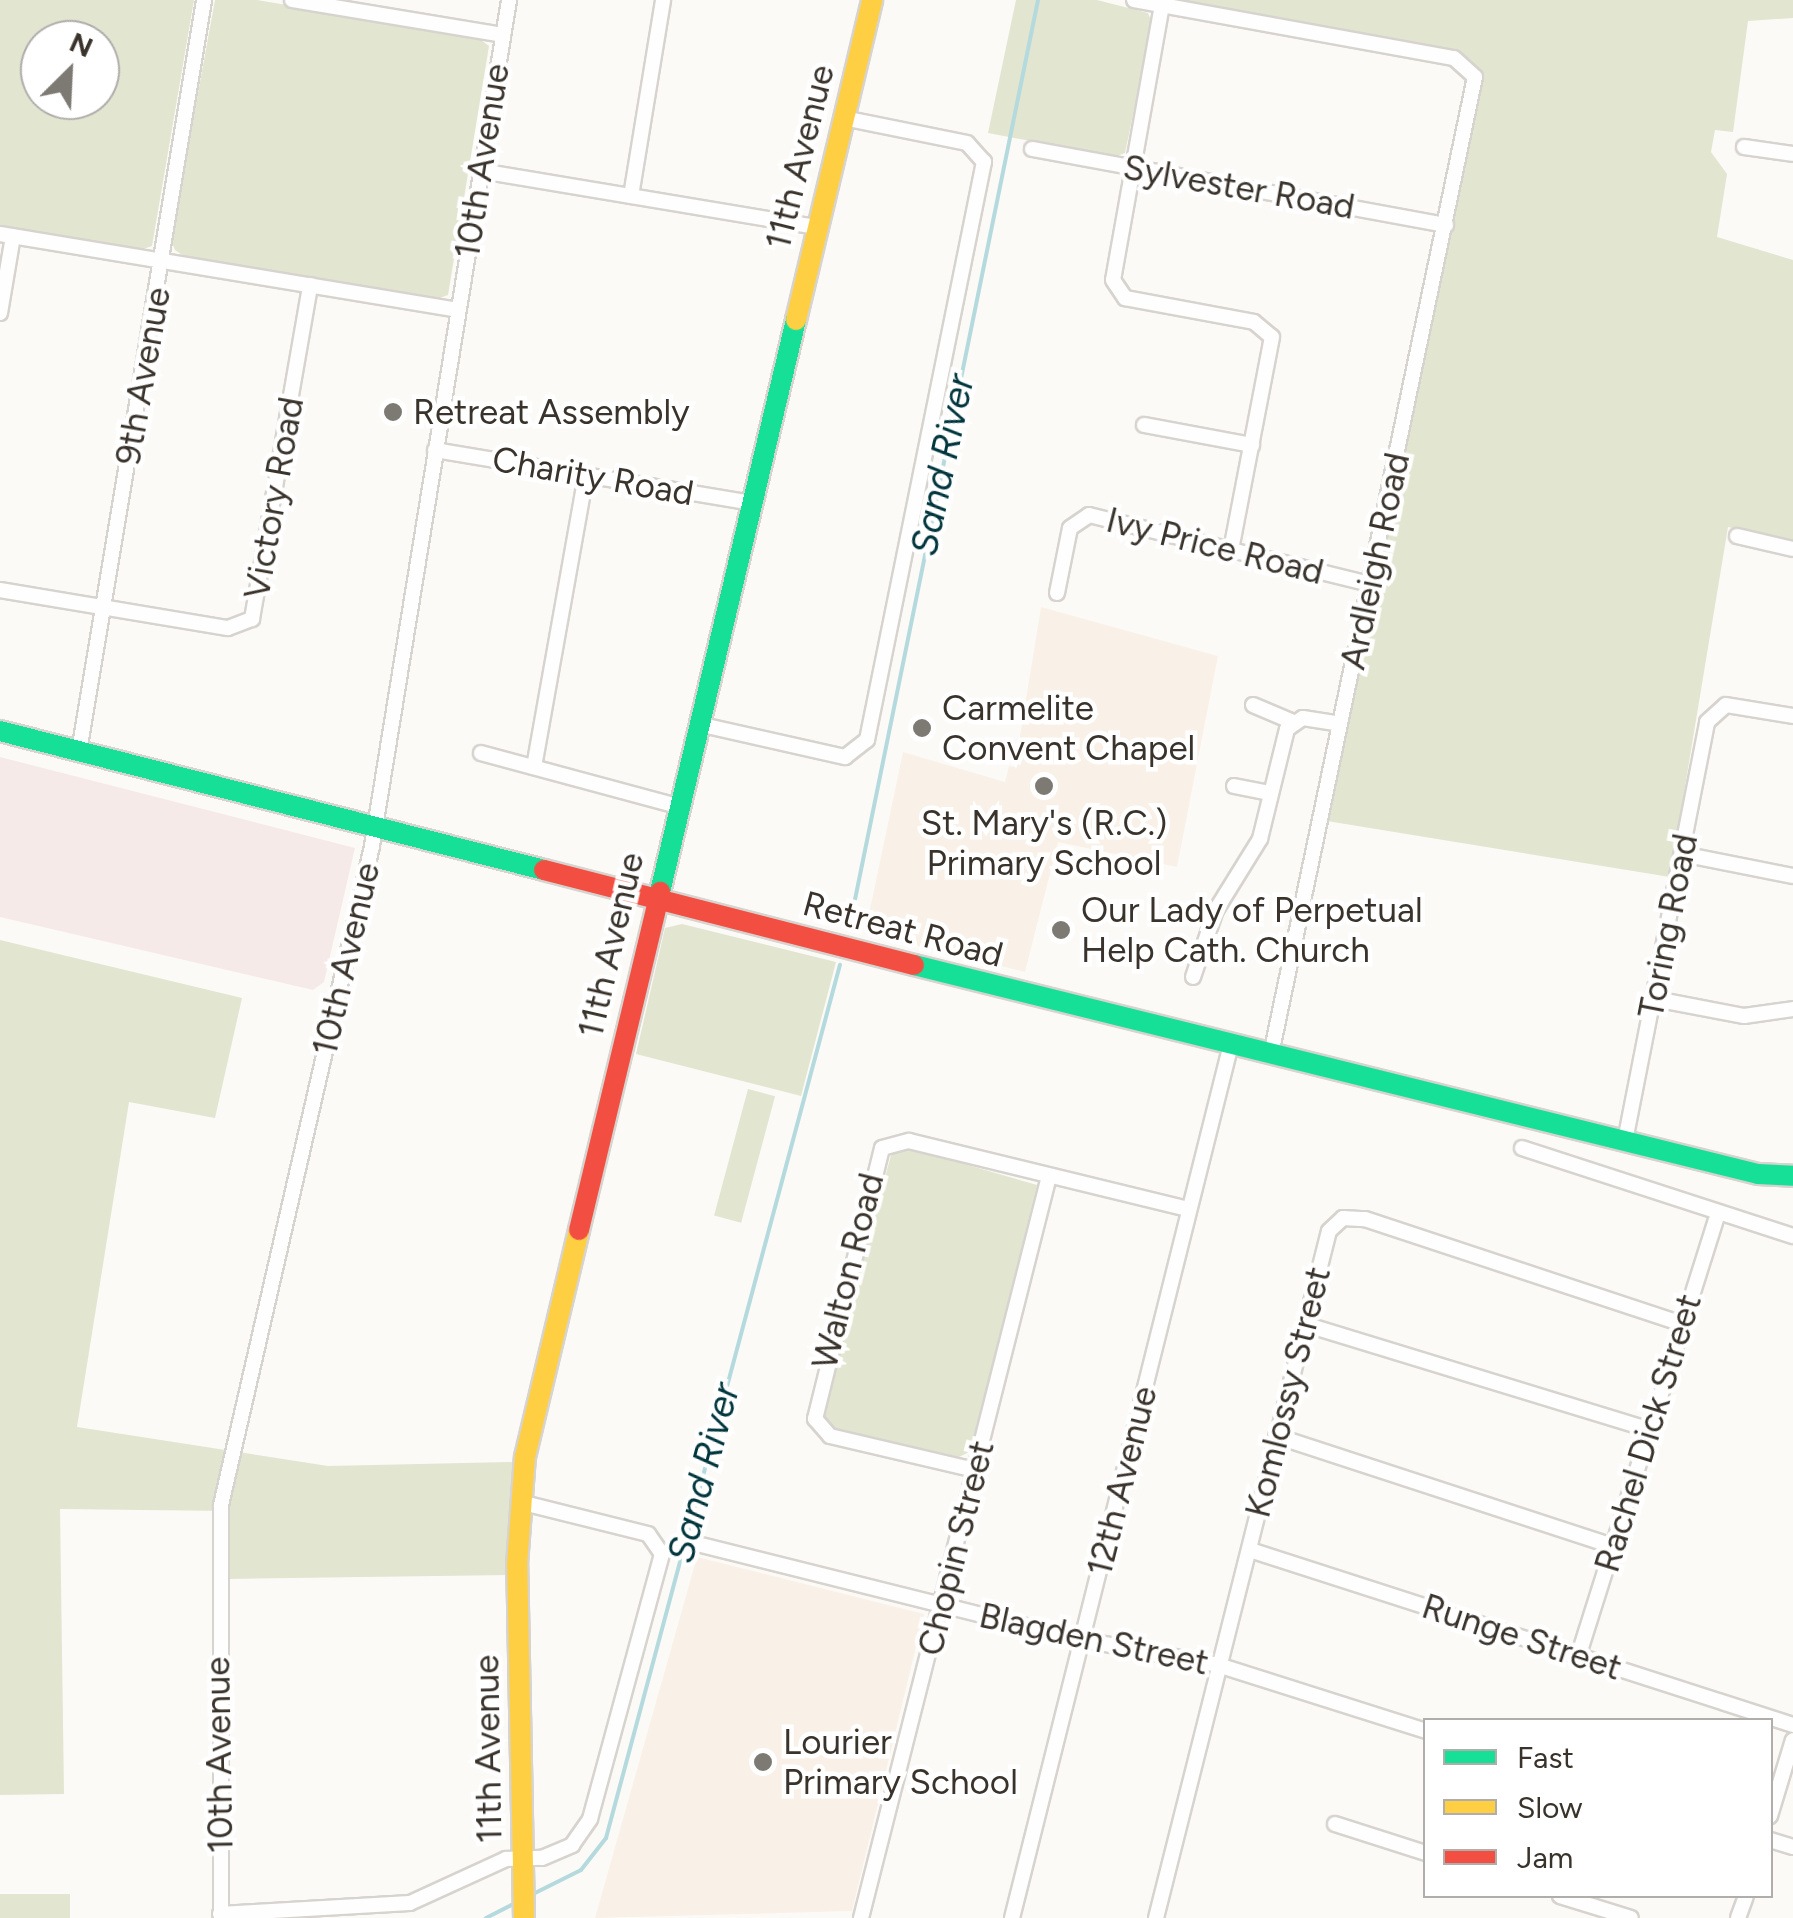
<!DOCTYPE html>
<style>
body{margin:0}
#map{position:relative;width:1793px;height:1918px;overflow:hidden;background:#fcfaf7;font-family:Figtree,sans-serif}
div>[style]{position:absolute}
.industrial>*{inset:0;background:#f5eae8}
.built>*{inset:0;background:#f9f1e7}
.green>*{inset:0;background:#e2e5cf;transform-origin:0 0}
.stream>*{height:4px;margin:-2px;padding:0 2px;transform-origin:2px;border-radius:2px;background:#b4dade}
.roads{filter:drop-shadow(2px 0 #d7d3ce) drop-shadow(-2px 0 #d7d3ce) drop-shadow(0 2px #d7d3ce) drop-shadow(0 -2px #d7d3ce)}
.street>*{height:14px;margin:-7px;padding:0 7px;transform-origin:7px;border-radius:7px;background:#fffefe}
.fast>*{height:20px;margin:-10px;padding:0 10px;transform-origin:10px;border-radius:10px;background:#16e098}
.slow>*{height:20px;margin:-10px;padding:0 10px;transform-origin:10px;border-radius:10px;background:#ffcf43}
.jam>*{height:20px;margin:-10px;padding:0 10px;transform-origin:10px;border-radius:10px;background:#f24e42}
.dots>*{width:28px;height:28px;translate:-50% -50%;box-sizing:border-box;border:5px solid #fff;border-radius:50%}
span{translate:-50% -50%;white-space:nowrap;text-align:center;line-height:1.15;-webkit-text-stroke:9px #fff;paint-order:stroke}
.street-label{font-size:35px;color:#39332c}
.poi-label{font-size:35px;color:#39332c}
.left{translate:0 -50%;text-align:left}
.water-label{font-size:38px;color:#00363d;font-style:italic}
.legend{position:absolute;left:1423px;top:1718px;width:350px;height:180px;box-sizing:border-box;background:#fff;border:2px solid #b0adab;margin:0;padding:12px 18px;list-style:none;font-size:30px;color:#39332c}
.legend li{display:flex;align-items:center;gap:20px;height:50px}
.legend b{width:50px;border:2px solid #b0adab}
.north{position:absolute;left:20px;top:20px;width:100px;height:100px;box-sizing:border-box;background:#fff;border:2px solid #b0adab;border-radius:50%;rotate:24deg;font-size:28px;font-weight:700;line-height:40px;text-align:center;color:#39332c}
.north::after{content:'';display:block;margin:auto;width:35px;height:45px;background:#7d7973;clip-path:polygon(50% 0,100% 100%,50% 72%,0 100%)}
</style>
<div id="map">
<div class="industrial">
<div style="clip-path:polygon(0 757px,355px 848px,324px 982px,313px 990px,0 917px)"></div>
</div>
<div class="built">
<div style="clip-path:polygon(1041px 607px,1218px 656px,1177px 867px,1058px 842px,1025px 972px,865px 933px,903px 752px,1005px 782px,1009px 766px,1015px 767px)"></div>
<div style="clip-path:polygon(697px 1557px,924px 1614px,852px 1911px,595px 1918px)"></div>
</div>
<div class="green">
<div style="clip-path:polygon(evenodd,0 0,194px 0,152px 246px,140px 250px,0 227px,0 0,40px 40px,100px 40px,100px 100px,40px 100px,40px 40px)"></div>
<div style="clip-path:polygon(215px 0,257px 0,477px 37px,489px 46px,448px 295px,437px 299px,187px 258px,175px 250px,171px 240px)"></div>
<div style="clip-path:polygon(1016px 0,1097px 0,1148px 13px,1152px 23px,1125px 153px,1114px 157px,988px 133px)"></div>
<div style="clip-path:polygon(1174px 0,1793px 0,1793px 18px,1748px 21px,1733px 132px,1715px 130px,1711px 152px,1727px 174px,1717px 237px,1793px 260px,1793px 541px,1728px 527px,1670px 877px,1327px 821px,1481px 74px,1462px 54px)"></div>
<div style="clip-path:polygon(682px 924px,836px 962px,801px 1096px,636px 1054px,665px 928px)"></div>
<div style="clip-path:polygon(0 940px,242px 998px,215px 1118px,129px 1102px,77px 1427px,328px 1466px,514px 1462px,509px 1575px,227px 1579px,227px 1511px,60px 1509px,64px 1794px,0 1795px)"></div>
<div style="left:748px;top:1089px;width:28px;height:131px;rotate:15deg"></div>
<div style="clip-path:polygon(902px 1146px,1037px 1185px,971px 1451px,959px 1457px,829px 1427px,821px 1412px,893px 1148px)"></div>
<div style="left:0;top:1894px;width:70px;height:24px"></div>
</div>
<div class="stream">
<div style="left:849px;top:929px;width:948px;rotate:-78.5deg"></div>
<div style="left:531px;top:1895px;width:56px;rotate:-26.6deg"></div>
<div style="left:581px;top:1870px;width:41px;rotate:-52deg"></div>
<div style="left:606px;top:1838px;width:904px;rotate:-75deg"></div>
<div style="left:486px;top:1918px;width:36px;rotate:-27deg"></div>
</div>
<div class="roads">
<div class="street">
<div style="left:292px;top:0;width:214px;rotate:9.4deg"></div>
<div style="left:1134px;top:0;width:325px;rotate:10.3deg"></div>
<div style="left:1454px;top:58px;width:28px;rotate:42deg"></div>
<div style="left:1475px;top:77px;width:998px;rotate:101.79deg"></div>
<div style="left:1162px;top:5px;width:279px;rotate:100.1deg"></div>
<div style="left:1113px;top:280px;width:22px;rotate:56deg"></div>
<div style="left:1125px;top:298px;width:131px;rotate:10.5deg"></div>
<div style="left:1254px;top:322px;width:23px;rotate:40deg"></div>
<div style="left:1272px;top:337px;width:217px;rotate:100.9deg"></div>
<div style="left:1744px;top:147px;width:49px;rotate:8.1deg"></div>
<div style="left:1032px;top:149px;width:421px;rotate:10.4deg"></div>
<div style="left:481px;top:171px;width:341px;rotate:9.5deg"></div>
<div style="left:631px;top:196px;width:199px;rotate:-80.7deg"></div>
<div style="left:0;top:234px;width:464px;rotate:9.4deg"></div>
<div style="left:0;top:313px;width:78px;rotate:-80.4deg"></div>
<div style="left:1144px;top:425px;width:110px;rotate:10.5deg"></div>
<div style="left:435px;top:450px;width:320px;rotate:9.5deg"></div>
<div style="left:1737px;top:536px;width:57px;rotate:13.1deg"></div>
<div style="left:0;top:590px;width:231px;rotate:9.5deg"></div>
<div style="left:228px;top:628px;width:26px;rotate:-21deg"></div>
<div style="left:252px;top:619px;width:339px;rotate:-80.1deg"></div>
<div style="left:1057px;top:593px;width:66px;rotate:-78.7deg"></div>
<div style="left:1070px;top:528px;width:23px;rotate:-34deg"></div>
<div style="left:1089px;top:515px;width:289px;rotate:13.8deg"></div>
<div style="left:1253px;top:705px;width:43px;rotate:23deg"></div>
<div style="left:698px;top:724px;width:151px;rotate:12.7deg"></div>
<div style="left:845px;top:757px;width:28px;rotate:-38deg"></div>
<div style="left:867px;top:740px;width:590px;rotate:-78.56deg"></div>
<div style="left:984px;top:162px;width:25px;rotate:-132deg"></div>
<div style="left:967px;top:143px;width:126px;rotate:-168.6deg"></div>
<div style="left:79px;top:752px;width:762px;rotate:-80.56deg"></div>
<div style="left:481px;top:753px;width:204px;rotate:15.1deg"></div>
<div style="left:534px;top:767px;width:297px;rotate:-79.9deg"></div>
<div style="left:1234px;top:786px;width:37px;rotate:11deg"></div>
<div style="left:1682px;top:854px;width:113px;rotate:11.2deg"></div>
<div style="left:1193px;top:977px;width:71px;rotate:-71.1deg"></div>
<div style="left:1216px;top:910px;width:84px;rotate:-58.2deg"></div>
<div style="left:1260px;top:839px;width:113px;rotate:-76.2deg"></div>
<div style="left:1287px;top:729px;width:19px;rotate:-35deg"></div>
<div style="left:1303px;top:718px;width:37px;rotate:9deg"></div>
<div style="left:1655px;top:999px;width:91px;rotate:10.8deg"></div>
<div style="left:1744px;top:1016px;width:49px;rotate:-8.1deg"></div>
<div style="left:1625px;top:1141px;width:427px;rotate:-78.9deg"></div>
<div style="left:1707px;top:722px;width:25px;rotate:-42deg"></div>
<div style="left:1726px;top:705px;width:68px;rotate:9.3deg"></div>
<div style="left:1522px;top:1148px;width:285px;rotate:18deg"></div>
<div style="left:1304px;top:1324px;width:362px;rotate:17deg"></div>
<div style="left:1276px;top:1436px;width:354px;rotate:18.1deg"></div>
<div style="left:975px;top:1470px;width:149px;rotate:-166.8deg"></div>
<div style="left:830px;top:1436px;width:23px;rotate:-131deg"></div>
<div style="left:815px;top:1419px;width:279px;rotate:-76.1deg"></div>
<div style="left:882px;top:1148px;width:28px;rotate:-15deg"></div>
<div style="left:909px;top:1141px;width:287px;rotate:13.7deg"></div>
<div style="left:701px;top:1545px;width:394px;rotate:14deg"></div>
<div style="left:1083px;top:1640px;width:137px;rotate:10.5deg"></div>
<div style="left:1218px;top:1665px;width:218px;rotate:17.6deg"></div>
<div style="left:1250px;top:1550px;width:571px;rotate:17.86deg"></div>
<div style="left:1579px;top:1654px;width:463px;rotate:-72.5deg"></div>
<div style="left:1770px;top:1816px;width:79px;rotate:-73.2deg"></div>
<div style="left:1335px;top:1824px;width:96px;rotate:17.7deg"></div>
<div style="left:1770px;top:1840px;width:24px;rotate:17deg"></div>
<div style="left:1560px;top:1896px;width:74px;rotate:17.2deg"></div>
<div style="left:220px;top:1914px;width:190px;rotate:-3.3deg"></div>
<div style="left:410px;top:1903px;width:106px;rotate:-24.6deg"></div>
<div style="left:506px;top:1859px;width:36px;rotate:-2deg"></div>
<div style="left:542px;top:1858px;width:33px;rotate:-23deg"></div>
<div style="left:572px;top:1845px;width:32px;rotate:-55deg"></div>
<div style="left:590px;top:1819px;width:275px;rotate:-74.8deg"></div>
<div style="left:662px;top:1554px;width:24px;rotate:-125deg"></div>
<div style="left:648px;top:1534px;width:132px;rotate:-166deg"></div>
<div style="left:221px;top:1918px;width:413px;rotate:-90deg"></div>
<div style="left:221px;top:1505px;width:676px;rotate:-77.09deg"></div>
<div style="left:372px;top:846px;width:857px;rotate:-80.8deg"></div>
<div style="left:861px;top:1918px;width:765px;rotate:-75.78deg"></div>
<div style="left:1012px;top:1918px;width:901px;rotate:-75.93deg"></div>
<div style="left:1156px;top:1918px;width:708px;rotate:-75.87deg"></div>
<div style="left:1329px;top:1231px;width:19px;rotate:-43deg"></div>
<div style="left:1343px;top:1218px;width:22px;rotate:3deg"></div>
<div style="left:1365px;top:1219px;width:334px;rotate:18.3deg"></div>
<div style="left:1738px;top:1918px;width:23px;rotate:-70deg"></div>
</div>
<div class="fast">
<div style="left:0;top:731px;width:561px;rotate:14.33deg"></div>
<div style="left:660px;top:892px;width:588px;rotate:-76.63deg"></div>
<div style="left:914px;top:965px;width:869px;rotate:13.91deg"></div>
<div style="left:1758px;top:1174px;width:35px;rotate:3deg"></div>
</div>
<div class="slow">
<div style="left:796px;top:320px;width:329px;rotate:-76.6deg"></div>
<div style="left:524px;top:1918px;width:353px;rotate:-91.1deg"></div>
<div style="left:517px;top:1565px;width:108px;rotate:-85.8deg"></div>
<div style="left:525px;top:1457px;width:233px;rotate:-76.6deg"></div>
</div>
<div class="jam">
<div style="left:544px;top:870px;width:382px;rotate:14.4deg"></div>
<div style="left:579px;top:1230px;width:348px;rotate:-76.5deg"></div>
</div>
</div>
<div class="dots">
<div style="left:393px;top:412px;background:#7d7973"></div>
<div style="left:922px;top:728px;background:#7d7973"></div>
<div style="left:1044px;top:786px;background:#7d7973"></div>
<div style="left:1061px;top:930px;background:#7d7973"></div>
<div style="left:763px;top:1762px;background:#7d7973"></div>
</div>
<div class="street-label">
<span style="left:800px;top:157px;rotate:-76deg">11th Avenue</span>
<span style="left:482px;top:161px;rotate:-81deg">10th Avenue</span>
<span style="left:1239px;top:187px;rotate:10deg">Sylvester Road</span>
<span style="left:143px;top:376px;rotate:-80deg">9th Avenue</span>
<span style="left:593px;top:476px;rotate:10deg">Charity Road</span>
<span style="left:274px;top:498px;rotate:-80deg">Victory Road</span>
<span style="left:1215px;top:546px;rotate:14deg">Ivy Price Road</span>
<span style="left:1375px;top:561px;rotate:-78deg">Ardleigh Road</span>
<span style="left:1668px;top:926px;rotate:-79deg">Toring Road</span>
<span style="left:903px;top:929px;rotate:15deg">Retreat Road</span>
<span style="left:611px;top:945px;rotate:-77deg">11th Avenue</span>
<span style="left:346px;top:959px;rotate:-77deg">10th Avenue</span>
<span style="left:848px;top:1271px;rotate:-76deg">Walton Road</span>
<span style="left:1288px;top:1392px;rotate:-76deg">Komlossy Street</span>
<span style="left:1648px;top:1433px;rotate:-73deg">Rachel Dick Street</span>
<span style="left:1122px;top:1481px;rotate:-76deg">12th Avenue</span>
<span style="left:956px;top:1548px;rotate:-76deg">Chopin Street</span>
<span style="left:1522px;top:1637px;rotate:18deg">Runge Street</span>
<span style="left:1094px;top:1639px;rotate:12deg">Blagden Street</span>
<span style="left:488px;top:1749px;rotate:-91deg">11th Avenue</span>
<span style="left:219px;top:1755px;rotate:-91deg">10th Avenue</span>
</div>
<div class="poi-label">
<span class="left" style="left:413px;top:412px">Retreat Assembly</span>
<span class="left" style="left:942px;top:728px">Carmelite<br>Convent Chapel</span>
<span style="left:1044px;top:843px">St. Mary's (R.C.)<br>Primary School</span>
<span class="left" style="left:1081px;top:930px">Our Lady of Perpetual<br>Help Cath. Church</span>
<span class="left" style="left:783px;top:1762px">Lourier<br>Primary School</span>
</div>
<div class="water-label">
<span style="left:943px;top:465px;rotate:-78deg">Sand River</span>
<span style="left:704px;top:1473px;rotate:-75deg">Sand River</span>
</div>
<ul class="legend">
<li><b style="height:12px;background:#16e098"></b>Fast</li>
<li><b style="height:12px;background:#ffcf43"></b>Slow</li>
<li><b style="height:12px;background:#f24e42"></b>Jam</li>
</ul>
<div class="north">N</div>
</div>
